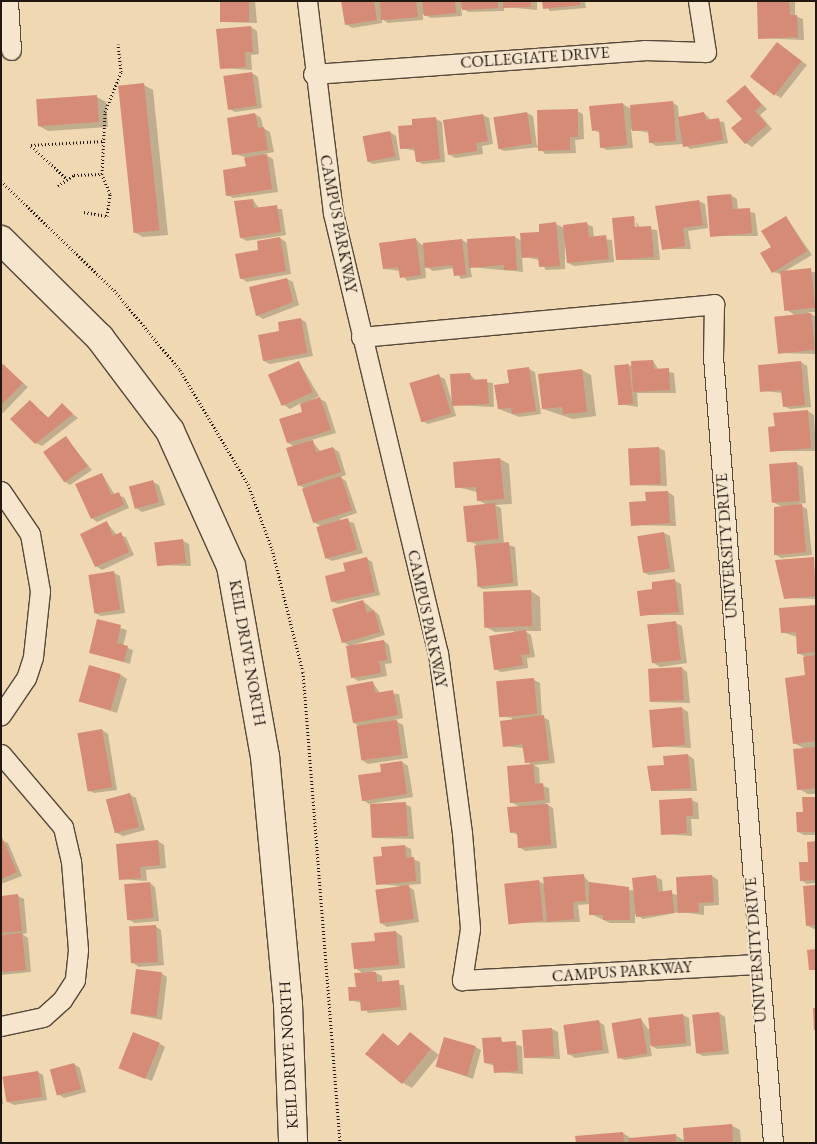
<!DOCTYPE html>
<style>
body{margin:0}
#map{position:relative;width:817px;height:1144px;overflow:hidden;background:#f0d9b2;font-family:"EB Garamond",serif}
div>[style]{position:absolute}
.shadow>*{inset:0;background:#0003}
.building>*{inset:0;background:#d58b75;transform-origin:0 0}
.path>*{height:3px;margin-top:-1.5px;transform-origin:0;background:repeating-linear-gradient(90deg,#221812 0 1px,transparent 0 3.5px)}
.roads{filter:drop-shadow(1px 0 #56483a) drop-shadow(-1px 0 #56483a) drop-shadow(0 1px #56483a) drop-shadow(0 -1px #56483a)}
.street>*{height:19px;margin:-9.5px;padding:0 9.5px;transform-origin:9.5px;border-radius:9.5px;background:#f5e6cd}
.secondary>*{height:28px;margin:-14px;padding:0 14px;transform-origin:14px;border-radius:14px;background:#f5e6cd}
span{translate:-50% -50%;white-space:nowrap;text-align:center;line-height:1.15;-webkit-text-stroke:4px #f5e6cd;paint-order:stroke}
.street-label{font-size:16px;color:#221812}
.frame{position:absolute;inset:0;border:2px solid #221812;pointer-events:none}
</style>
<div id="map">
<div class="shadow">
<div style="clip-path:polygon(221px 1px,255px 1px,257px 23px,223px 22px)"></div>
<div style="clip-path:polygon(343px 1px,537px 1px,537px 10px,504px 7px,504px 11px,469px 12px,461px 8px,462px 16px,431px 18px,423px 14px,423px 20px,388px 23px,382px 19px,382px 23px,352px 28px,346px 24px)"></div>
<div style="clip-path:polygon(543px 1px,624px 1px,624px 2px,585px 2px,586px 8px,550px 11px)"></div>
<div style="clip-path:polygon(758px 1px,795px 2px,795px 16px,803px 19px,804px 40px,759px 38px)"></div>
<div style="clip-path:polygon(251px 27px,257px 31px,259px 54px,251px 55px,252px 70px,221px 68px)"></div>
<div style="clip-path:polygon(783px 47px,807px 65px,781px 98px,776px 95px)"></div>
<div style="clip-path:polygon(252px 73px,258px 77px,262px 108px,235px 112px,229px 109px)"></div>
<div style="clip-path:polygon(144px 85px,153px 90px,168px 235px,143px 237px,134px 232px)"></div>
<div style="clip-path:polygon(745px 87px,767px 109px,760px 115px,772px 129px,752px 147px,746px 143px)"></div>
<div style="clip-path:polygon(97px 97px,106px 102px,108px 127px,48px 131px,39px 126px)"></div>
<div style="clip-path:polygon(672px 102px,678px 106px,679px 118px,704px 113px,711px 120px,724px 122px,728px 143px,690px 149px,684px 144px,656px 146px,650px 142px,649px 133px,631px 129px,633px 148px,607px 150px,601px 147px,600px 133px,593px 130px,591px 107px,623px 104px,631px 109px)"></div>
<div style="clip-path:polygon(577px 111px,583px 114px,584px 139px,575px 140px,576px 153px,545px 154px,539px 147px,504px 151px,498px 148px,527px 113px,533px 116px,537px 146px)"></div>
<div style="clip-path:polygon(255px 114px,261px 118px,263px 128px,270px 132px,274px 152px,264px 154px,273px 159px,278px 192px,233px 198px,227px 195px,247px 167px,245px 157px,234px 154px)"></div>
<div style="clip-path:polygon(483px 115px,489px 118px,493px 144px,482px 146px,483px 154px,455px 158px,449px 154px)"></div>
<div style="clip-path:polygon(436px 119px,442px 122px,445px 162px,423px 164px,417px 161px,416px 151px,401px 148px,414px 126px)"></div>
<div style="clip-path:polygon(390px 132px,396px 136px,400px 160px,373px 164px,367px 161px)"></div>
<div style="clip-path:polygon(731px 195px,737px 199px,738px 210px,755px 213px,758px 236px,711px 236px,708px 197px)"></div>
<div style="clip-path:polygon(253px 200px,259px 208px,282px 209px,286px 235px,247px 241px,241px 238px)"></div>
<div style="clip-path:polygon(699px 201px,705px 204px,708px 228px,688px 231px,691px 249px,663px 249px)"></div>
<div style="clip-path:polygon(evenodd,634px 217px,640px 228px,657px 230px,660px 260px,617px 260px,634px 217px,633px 219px,636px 219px,637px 233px,634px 233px,633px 219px)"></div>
<div style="clip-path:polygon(786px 217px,812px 255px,785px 271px,816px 272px,816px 312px,808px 312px,816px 317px,816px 354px,778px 353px,796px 316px,787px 310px,781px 274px,773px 272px,772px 247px)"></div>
<div style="clip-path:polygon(556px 224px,564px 228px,587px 224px,593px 227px,594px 238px,612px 240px,614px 262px,574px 266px,568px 263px,565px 234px,565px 269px,546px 270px,539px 260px,522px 256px,523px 272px,470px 267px,472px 277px,461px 279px,454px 268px,433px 271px,425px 266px,426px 278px,407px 281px,400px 271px,384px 269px,415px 239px,422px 245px,462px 240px,469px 244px,515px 237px,522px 241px,540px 233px,540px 225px)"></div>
<div style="clip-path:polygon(280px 238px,286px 242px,291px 274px,247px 282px,241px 278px,260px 251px)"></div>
<div style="clip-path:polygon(287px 279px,293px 282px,299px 305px,263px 319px,257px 315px)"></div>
<div style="clip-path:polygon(300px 319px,306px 322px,313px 356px,270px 364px,264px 361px,281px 332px)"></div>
<div style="clip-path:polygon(653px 361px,659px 370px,674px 373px,676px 393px,637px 393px,638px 407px,619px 404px,629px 366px)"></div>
<div style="clip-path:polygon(299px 362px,319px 396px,307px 403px,320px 399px,326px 402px,336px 433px,311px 440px,321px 452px,333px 448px,339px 452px,346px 475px,340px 477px,346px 481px,357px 513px,339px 519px,354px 523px,363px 553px,332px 561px,326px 558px,322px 527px,314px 522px,306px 489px,299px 485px,295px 447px,288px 443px,304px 412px,301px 403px,290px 409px,284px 405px)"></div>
<div style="clip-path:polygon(801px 362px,807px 366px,811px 407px,790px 409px,784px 406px,783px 393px,762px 391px,759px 366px)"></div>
<div style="clip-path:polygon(1px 364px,28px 387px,3px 413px,1px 412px)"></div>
<div style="clip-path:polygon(529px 369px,535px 372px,541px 414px,519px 417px,499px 409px,511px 384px)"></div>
<div style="clip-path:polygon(582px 370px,591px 375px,596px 416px,573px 419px,543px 409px)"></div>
<div style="clip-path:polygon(470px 374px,476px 381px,493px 383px,494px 407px,453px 405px,456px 416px,428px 424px,422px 421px,439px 376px,445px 379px,452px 402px,451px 375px)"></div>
<div style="clip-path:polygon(30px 402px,49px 418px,62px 405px,78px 418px,42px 446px,36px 443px)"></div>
<div style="clip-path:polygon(808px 411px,814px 415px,816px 451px,771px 451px,776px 427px)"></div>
<div style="clip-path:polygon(66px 438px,92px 470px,70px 485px,64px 481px)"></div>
<div style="clip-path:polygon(659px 448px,665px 451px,667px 486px,631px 485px)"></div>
<div style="clip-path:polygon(500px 459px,509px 464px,512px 504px,495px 505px,501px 508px,504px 544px,515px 547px,518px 586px,483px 589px,477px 586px,476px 544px,467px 541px,487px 505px,478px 500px,477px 492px,457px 487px)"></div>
<div style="clip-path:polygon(797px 464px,803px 467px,806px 503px,798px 504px,807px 509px,812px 555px,781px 558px,776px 555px,782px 507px,773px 502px)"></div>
<div style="clip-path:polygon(102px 474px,115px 495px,124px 497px,129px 508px,97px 522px,92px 518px)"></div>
<div style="clip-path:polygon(153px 482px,159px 485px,165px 505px,142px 512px,136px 508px)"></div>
<div style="clip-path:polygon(668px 492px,674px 496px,676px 526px,632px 525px,647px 502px)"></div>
<div style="clip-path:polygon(107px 523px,117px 535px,126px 537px,134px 555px,102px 570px,96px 566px)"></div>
<div style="clip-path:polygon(664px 533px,670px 536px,675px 572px,649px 575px,643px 572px)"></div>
<div style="clip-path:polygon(183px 541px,189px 544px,191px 566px,157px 565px)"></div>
<div style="clip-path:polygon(366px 558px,372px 562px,380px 595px,338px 604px,332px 601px,347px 572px)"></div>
<div style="clip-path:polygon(813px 558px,816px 599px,785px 598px)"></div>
<div style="clip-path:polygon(114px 573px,120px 576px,125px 613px,101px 616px,95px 613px)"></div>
<div style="clip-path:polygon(675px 581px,681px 584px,684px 615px,641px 615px,653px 591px)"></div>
<div style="clip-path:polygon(531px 591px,540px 597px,541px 631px,525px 631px,531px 635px,535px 657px,527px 658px,528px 668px,501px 672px,495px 669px,514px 631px,495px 632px,486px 627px)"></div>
<div style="clip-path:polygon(363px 601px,379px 615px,385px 635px,350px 646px,343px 642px)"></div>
<div style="clip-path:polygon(816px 607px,816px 794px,808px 794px,799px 789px,805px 749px,794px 743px,806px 676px,804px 656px,798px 653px,797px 637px,782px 632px)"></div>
<div style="clip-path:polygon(98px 621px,127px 630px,123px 646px,133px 650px,130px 664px,90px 652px)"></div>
<div style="clip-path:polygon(676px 623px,682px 626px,687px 663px,660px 667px,654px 663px)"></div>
<div style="clip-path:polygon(384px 641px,389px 645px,392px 663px,385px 664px,387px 676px,358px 681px,352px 677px)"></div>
<div style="clip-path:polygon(682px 668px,687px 672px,690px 703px,651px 702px)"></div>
<div style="clip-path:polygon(121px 675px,127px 679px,117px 713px,81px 701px)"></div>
<div style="clip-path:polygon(534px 680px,540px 683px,542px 717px,549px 720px,555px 763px,534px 765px,539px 768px,540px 785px,549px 788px,550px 803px,545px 803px,553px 808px,557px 848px,525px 851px,519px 847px,518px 835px,511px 832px,520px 807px,511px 802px,530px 765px,524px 748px,504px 746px,512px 718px,500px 716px)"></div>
<div style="clip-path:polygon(373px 683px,380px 693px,399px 694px,403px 718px,394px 720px,403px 725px,408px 758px,368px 764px,362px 760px,361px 727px,354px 723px)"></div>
<div style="clip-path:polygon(682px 708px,688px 712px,691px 748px,653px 746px)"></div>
<div style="clip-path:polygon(102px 730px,108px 734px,117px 790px,94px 793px,88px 790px)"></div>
<div style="clip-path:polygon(688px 755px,694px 759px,697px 791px,652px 791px,665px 766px)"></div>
<div style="clip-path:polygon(402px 762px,408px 766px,413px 797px,369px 804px,363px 800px,382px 773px)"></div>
<div style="clip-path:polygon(130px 795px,136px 798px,145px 830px,123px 836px,117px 833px)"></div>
<div style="clip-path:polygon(816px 798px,816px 835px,804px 835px,798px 832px)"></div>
<div style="clip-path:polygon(692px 800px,698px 803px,699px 819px,691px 819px,692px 836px,662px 834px)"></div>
<div style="clip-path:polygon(405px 804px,411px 807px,414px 839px,374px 838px)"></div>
<div style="clip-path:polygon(1px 840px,8px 843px,22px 876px,1px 884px)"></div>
<div style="clip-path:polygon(158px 841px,164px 845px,166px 868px,146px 870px,147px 881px,120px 879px)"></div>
<div style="clip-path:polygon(816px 843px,816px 883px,807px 884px,801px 880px)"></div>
<div style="clip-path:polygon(405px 846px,411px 849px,412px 859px,420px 862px,421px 884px,406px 885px,414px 890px,419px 922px,387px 927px,381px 923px,400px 886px,377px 884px,384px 857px)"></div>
<div style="clip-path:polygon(583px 875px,590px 883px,635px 891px,656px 877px,662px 880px,663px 892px,678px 895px,712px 876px,718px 880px,719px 905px,704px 906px,704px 915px,680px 912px,643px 919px,635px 914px,635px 923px,610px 923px,591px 914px,591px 904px,578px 905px,580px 922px,509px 923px,539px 881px,545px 885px)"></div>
<div style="clip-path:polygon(150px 883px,155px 887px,159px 921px,135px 923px,129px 920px)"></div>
<div style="clip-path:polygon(816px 886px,816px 930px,808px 926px)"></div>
<div style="clip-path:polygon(18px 896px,24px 899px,27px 933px,22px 934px,28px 938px,31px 972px,1px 975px,1px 897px)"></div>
<div style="clip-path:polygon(155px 926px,161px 930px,164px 965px,139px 967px,133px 963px)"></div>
<div style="clip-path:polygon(396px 932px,402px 936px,405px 968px,372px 971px,382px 976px,382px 983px,404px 985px,407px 1010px,368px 1013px,362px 1003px,350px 1000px,364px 974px,355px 968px,377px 942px)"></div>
<div style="clip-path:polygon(161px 973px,167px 977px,162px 1020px,132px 1014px)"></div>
<div style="clip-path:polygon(719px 1013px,725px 1017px,729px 1054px,703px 1056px,697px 1053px)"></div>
<div style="clip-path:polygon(683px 1015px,689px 1018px,691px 1046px,657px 1049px,650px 1045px,652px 1056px,624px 1060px,618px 1057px,641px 1019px,648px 1029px)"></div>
<div style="clip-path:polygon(598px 1021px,604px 1025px,609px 1053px,575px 1058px,569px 1054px)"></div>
<div style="clip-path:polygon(552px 1029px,558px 1032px,560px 1059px,526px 1058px)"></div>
<div style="clip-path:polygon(410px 1033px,439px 1055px,412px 1088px,403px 1083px,383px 1035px,400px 1047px)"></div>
<div style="clip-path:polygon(484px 1039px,522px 1046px,523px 1074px,495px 1072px,495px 1066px,485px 1063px)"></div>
<div style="clip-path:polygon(160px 1044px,165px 1047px,152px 1081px,127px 1071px)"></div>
<div style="clip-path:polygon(475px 1047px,481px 1050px,473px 1079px,436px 1066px)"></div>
<div style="clip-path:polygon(74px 1064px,80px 1068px,86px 1092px,64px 1098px,58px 1094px)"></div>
<div style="clip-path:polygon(38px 1072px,43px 1075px,47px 1100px,14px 1105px,8px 1102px)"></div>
<div style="clip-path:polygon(1px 1086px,3px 1104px,1px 1104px)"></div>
<div style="clip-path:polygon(731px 1125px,740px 1130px,741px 1143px,577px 1143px,623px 1133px,632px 1139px,675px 1135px,685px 1141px)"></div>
</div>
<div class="building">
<div style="left:220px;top:1px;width:29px;height:21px"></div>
<div style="clip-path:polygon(341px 1px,374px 1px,377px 20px,345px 25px)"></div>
<div style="clip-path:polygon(380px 1px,416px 1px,418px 17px,381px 20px)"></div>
<div style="clip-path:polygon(422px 1px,455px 1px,456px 13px,424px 16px)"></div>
<div style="clip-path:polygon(461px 1px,498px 1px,498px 8px,462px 10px)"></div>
<div style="clip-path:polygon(503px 1px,531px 1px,531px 7px,503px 8px)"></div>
<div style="clip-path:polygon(542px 1px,580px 1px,580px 5px,543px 9px)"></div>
<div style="clip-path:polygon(757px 1px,789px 1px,790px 15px,797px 15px,798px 37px,758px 39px)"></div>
<div style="clip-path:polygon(251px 26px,253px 52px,245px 52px,246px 67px,220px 69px,216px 29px)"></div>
<div style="left:777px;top:42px;width:31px;height:44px;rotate:38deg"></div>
<div style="left:252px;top:72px;width:34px;height:29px;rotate:82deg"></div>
<div style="left:144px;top:83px;width:148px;height:26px;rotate:84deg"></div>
<div style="clip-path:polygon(745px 85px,762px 105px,755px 111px,767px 125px,745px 144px,731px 128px,742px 119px,726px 101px)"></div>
<div style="left:97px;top:95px;width:27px;height:61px;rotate:86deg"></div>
<div style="clip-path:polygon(673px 101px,676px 141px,649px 143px,648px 130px,632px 131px,630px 105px)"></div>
<div style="clip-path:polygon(623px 103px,627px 145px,600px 148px,599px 130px,592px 131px,589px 106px)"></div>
<div style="clip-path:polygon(578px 109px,578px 137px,570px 137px,570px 150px,538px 151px,537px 110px)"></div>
<div style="left:527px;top:112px;width:32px;height:34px;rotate:81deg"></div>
<div style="clip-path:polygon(704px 112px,706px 120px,719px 118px,723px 140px,683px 147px,678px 117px)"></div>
<div style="clip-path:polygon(255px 113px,258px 128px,264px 127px,268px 150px,232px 155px,227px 118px)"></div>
<div style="clip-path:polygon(483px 114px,488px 141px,476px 143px,477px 151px,448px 155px,443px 120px)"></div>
<div style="clip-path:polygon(436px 117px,440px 159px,416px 162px,414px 148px,400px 149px,398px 126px,412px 125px,412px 119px)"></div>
<div style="left:390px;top:131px;width:26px;height:28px;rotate:79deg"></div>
<div style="clip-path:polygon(267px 154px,272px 189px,226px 196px,223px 170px,246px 166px,244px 158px)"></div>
<div style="clip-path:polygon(731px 194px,733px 209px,750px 208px,752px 233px,710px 237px,707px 196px)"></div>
<div style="clip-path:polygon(253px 199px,254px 208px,277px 205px,281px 232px,240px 238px,234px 201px)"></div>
<div style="clip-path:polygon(699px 200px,703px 225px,683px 228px,685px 246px,662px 250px,655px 206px)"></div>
<div style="clip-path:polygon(634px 216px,635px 227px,651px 226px,654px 257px,616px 260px,612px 218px)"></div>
<div style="clip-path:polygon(786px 216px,807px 251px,772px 273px,760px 253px,771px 247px,761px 231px)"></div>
<div style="clip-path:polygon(556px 222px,560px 266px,539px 267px,538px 257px,522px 258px,520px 233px,539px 232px,539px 224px)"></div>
<div style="clip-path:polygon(587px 222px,589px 237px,606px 235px,609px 259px,567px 263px,563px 225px)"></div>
<div style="clip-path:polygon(515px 236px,517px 270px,504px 270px,504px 265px,469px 268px,467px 239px)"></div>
<div style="clip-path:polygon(280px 237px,286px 271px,240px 279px,235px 254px,258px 250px,257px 241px)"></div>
<div style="clip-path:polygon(416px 238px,421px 275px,400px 278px,398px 267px,383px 269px,379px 243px)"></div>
<div style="clip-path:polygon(462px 239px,466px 275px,454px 276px,452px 265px,425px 268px,423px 243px)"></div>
<div style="left:811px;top:268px;width:40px;height:31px;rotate:84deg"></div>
<div style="clip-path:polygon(287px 278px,293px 302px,256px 316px,249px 287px)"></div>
<div style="left:811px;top:313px;width:37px;height:37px;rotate:84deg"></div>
<div style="clip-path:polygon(301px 318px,307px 353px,263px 361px,258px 335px,279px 331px,278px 322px)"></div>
<div style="clip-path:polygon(653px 360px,654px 369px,669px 368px,670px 390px,633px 392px,631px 361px)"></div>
<div style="left:299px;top:361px;width:34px;height:34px;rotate:66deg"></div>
<div style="clip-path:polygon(801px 361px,805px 405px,783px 407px,781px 390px,760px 392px,758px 365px)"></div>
<div style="clip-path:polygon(3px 364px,23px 383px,1px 405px,1px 366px)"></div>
<div style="left:629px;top:364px;width:40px;height:15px;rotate:84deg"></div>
<div style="clip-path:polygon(529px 367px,536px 411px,512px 414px,511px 408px,498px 409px,494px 385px,509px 383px,507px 370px)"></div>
<div style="clip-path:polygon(582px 369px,587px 412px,563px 414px,562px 407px,542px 409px,538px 374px)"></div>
<div style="clip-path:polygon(470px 373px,471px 380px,487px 379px,489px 404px,452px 406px,450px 374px)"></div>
<div style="left:439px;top:374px;width:41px;height:31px;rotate:73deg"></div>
<div style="clip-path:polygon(320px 397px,331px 430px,287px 443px,279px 419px,302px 412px,300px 404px)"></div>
<div style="clip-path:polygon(30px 400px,48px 418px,62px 403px,73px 414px,35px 444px,10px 419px)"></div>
<div style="clip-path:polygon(808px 410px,811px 448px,770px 452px,768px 427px,775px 426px,773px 413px)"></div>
<div style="left:66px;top:436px;width:37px;height:28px;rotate:55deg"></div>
<div style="clip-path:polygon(313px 440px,316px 452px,333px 447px,341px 472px,298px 486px,286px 448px)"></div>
<div style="left:659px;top:447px;width:37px;height:31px;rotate:87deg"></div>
<div style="clip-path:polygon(500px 458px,504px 499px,477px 501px,476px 487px,455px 488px,453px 462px)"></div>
<div style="left:797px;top:462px;width:39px;height:28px;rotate:86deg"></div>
<div style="clip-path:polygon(102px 473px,111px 495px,119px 492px,124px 505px,91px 519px,75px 484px)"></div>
<div style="left:341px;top:476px;width:36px;height:41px;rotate:72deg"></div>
<div style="left:153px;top:480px;width:23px;height:25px;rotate:75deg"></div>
<div style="clip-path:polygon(668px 491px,670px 523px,631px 526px,629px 502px,646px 501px,645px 492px)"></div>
<div style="left:495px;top:503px;width:36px;height:32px;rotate:84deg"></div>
<div style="clip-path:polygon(802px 504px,806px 552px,774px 555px,774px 507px)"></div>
<div style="left:348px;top:518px;width:33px;height:33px;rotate:74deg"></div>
<div style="clip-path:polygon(107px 521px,113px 536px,121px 532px,129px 552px,95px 567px,80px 534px)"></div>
<div style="left:664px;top:532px;width:37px;height:27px;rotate:81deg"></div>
<div style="left:183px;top:539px;width:24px;height:29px;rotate:83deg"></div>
<div style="left:509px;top:542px;width:41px;height:35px;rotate:84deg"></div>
<div style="clip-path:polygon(367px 557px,375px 592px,331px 602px,325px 576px,345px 571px,343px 563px)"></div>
<div style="clip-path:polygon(814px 557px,816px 596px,784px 599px,775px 560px)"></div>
<div style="left:114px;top:571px;width:39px;height:26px;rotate:81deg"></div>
<div style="clip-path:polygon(675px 579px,679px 612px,640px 616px,637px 591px,652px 589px,652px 582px)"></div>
<div style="left:531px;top:590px;width:36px;height:48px;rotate:88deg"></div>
<div style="clip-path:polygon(363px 600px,367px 613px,374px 610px,380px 632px,342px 643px,332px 609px)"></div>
<div style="clip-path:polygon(816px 605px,816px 652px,797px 654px,796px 632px,781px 633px,779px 608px)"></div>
<div style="clip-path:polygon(97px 619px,121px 625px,117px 643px,128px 646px,124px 662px,89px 653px)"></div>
<div style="left:676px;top:621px;width:39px;height:29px;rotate:83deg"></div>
<div style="clip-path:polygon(526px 630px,530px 654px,521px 655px,523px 665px,494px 670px,489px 636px)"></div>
<div style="clip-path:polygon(384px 640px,387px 660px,379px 661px,381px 673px,351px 678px,346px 646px)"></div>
<div style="clip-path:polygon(816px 655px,816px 741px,793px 744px,785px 678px,805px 675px,803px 657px)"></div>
<div style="left:89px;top:665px;width:33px;height:38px;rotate:16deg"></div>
<div style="left:682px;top:667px;width:33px;height:34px;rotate:87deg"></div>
<div style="left:534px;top:678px;width:36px;height:38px;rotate:85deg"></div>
<div style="clip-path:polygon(373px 681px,375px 693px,393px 690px,398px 715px,353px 723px,346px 686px)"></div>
<div style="left:682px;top:707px;width:38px;height:33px;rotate:85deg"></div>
<div style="clip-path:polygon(544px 715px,549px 760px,525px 763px,522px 744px,503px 747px,500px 721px)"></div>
<div style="left:397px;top:720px;width:35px;height:41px;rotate:82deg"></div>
<div style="left:102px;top:729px;width:59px;height:25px;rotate:80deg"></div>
<div style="clip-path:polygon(816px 747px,816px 788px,797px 790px,793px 749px)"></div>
<div style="clip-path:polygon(688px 754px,691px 788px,651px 791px,647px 766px,664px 765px,663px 756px)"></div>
<div style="clip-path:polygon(402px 761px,407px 794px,362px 801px,358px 775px,381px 772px,380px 764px)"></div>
<div style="clip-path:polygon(533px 764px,535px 784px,543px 783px,545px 800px,510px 803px,507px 766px)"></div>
<div style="left:130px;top:793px;width:35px;height:25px;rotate:75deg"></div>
<div style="clip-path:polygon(802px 797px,816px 797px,816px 832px,797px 832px,796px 812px,803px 812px)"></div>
<div style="clip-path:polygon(692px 798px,693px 816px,686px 816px,687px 833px,661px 835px,659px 800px)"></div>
<div style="left:406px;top:802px;width:34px;height:36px;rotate:87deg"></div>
<div style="clip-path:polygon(548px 804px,551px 845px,518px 848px,517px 832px,510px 833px,507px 807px)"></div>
<div style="clip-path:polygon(1px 835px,17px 872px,1px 879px)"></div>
<div style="clip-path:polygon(158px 840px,160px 865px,140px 867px,141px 878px,119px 880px,116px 844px)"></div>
<div style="clip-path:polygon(816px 841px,816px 880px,800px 881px,799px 862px,808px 862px,807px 842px)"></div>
<div style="clip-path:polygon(405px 845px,406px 858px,414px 857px,416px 881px,376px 885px,373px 857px,382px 856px,381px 847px)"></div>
<div style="clip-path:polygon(584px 874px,586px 901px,573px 902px,574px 919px,547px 922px,543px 877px)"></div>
<div style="clip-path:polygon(656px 875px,658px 892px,672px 890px,674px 913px,636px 917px,632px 878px)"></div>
<div style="clip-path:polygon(712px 875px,714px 902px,698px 903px,699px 912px,678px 913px,676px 877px)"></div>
<div style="left:539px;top:880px;width:41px;height:35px;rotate:84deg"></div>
<div style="left:150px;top:882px;width:36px;height:26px;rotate:85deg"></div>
<div style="clip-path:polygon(589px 882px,629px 887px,630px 920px,603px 920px,603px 915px,589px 915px)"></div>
<div style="left:409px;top:885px;width:34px;height:34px;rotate:82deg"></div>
<div style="clip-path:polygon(816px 885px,816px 925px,806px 926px,803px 886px)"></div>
<div style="clip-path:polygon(18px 894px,22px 931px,1px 933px,1px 896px)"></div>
<div style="left:156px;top:925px;width:37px;height:27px;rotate:87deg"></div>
<div style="clip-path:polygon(396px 931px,399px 965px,354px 969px,351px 943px,375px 941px,374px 933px)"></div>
<div style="clip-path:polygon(22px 933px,26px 970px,1px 972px,1px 935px)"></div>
<div style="clip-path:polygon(816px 949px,816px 970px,809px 970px,807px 950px)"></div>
<div style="left:136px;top:969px;width:26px;height:45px;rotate:7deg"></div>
<div style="clip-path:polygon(376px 972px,377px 982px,399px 980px,401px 1007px,361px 1011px,360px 1000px,349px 1001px,348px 987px,356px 987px,354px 973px)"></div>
<div style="clip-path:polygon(813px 1008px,816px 1008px,816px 1030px,814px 1030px)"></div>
<div style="left:719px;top:1012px;width:39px;height:27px;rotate:84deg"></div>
<div style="left:683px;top:1014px;width:29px;height:35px;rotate:84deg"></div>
<div style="left:641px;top:1018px;width:36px;height:30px;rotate:80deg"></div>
<div style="left:599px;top:1020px;width:30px;height:36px;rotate:82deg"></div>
<div style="left:552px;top:1028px;width:28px;height:30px;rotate:86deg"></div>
<div style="left:133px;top:1032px;width:29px;height:39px;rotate:22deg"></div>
<div style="clip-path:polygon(410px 1032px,431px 1049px,402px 1084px,365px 1054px,383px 1033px,398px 1046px)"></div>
<div style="left:444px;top:1037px;width:33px;height:31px;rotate:16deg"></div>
<div style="clip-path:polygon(501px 1037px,502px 1042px,516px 1041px,518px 1071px,494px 1073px,493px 1063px,484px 1063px,482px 1038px)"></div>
<div style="left:74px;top:1063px;width:27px;height:25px;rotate:75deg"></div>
<div style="left:38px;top:1071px;width:26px;height:36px;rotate:81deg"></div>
<div style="clip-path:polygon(732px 1124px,733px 1143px,684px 1143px,683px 1128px)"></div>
<div style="clip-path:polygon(623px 1132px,624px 1143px,576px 1143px,575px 1136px)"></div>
<div style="clip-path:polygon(676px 1134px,676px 1143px,629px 1143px,629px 1138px)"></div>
</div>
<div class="path">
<div style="left:31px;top:145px;width:73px;rotate:-3.1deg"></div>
<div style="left:31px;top:146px;width:49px;rotate:42.5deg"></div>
<div style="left:1px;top:181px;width:157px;rotate:44deg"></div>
<div style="left:114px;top:290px;width:104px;rotate:50.5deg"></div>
<div style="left:180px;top:370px;width:133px;rotate:59.2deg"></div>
<div style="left:248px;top:484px;width:69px;rotate:69.7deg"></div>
<div style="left:272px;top:549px;width:127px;rotate:75.9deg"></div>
<div style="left:303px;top:672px;width:472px;rotate:85.5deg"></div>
<div style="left:58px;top:186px;width:19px;rotate:-35deg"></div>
<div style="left:74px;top:175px;width:28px;rotate:-2deg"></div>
<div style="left:84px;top:212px;width:23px;rotate:10deg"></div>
<div style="left:107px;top:216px;width:22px;rotate:-82deg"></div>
<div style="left:110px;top:194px;width:22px;rotate:-112deg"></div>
<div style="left:102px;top:174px;width:62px;rotate:-87.2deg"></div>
<div style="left:105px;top:112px;width:43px;rotate:-68.2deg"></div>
<div style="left:121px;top:72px;width:28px;rotate:-96deg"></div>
</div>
<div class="roads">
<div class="street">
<div style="left:8px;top:1px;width:49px;rotate:86.5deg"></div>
<div style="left:307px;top:1px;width:214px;rotate:83deg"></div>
<div style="left:333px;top:213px;width:452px;rotate:76.6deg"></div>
<div style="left:438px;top:653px;width:182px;rotate:82.4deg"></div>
<div style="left:462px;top:833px;width:96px;rotate:85.2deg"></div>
<div style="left:470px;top:929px;width:52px;rotate:98.9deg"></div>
<div style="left:462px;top:980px;width:295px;rotate:-3.1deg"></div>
<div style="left:313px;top:74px;width:332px;rotate:-4.1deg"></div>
<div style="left:644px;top:50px;width:62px;rotate:1.8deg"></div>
<div style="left:706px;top:52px;width:52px;rotate:-98.9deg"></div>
<div style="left:361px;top:337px;width:355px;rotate:-5.3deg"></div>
<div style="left:714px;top:304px;width:52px;rotate:91.1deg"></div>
<div style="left:713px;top:356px;width:789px;rotate:85.64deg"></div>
<div style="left:1px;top:491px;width:52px;rotate:56deg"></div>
<div style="left:30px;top:534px;width:58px;rotate:80deg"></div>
<div style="left:40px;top:591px;width:66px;rotate:96.1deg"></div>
<div style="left:33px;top:657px;width:22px;rotate:108deg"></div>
<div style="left:26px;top:678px;width:45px;rotate:124deg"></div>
<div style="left:1px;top:754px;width:96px;rotate:49.7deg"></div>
<div style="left:63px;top:827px;width:35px;rotate:77deg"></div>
<div style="left:71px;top:861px;width:89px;rotate:85.5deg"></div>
<div style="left:78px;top:950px;width:30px;rotate:96deg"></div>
<div style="left:75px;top:980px;width:24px;rotate:123deg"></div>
<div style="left:62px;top:1000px;width:25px;rotate:138deg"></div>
<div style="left:43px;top:1017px;width:43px;rotate:167.9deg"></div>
</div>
<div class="secondary">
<div style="left:1px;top:240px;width:139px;rotate:44.7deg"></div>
<div style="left:100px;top:338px;width:116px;rotate:53deg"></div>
<div style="left:170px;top:431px;width:148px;rotate:65.7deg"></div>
<div style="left:231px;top:566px;width:193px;rotate:79.9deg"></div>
<div style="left:265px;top:756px;width:249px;rotate:84.7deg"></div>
<div style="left:288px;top:1004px;width:139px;rotate:87.9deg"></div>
</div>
</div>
<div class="street-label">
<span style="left:535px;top:58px;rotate:-4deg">COLLEGIATE DRIVE</span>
<span style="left:338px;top:224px;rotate:79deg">CAMPUS PARKWAY</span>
<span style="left:727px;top:546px;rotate:-94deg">UNIVERSITY DRIVE</span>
<span style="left:427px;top:619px;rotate:78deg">CAMPUS PARKWAY</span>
<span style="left:247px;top:653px;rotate:80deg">KEIL DRIVE NORTH</span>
<span style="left:756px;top:950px;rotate:-94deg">UNIVERSITY DRIVE</span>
<span style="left:622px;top:972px;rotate:-4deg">CAMPUS PARKWAY</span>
<span style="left:289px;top:1055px;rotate:-93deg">KEIL DRIVE NORTH</span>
</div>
<div class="frame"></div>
</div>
